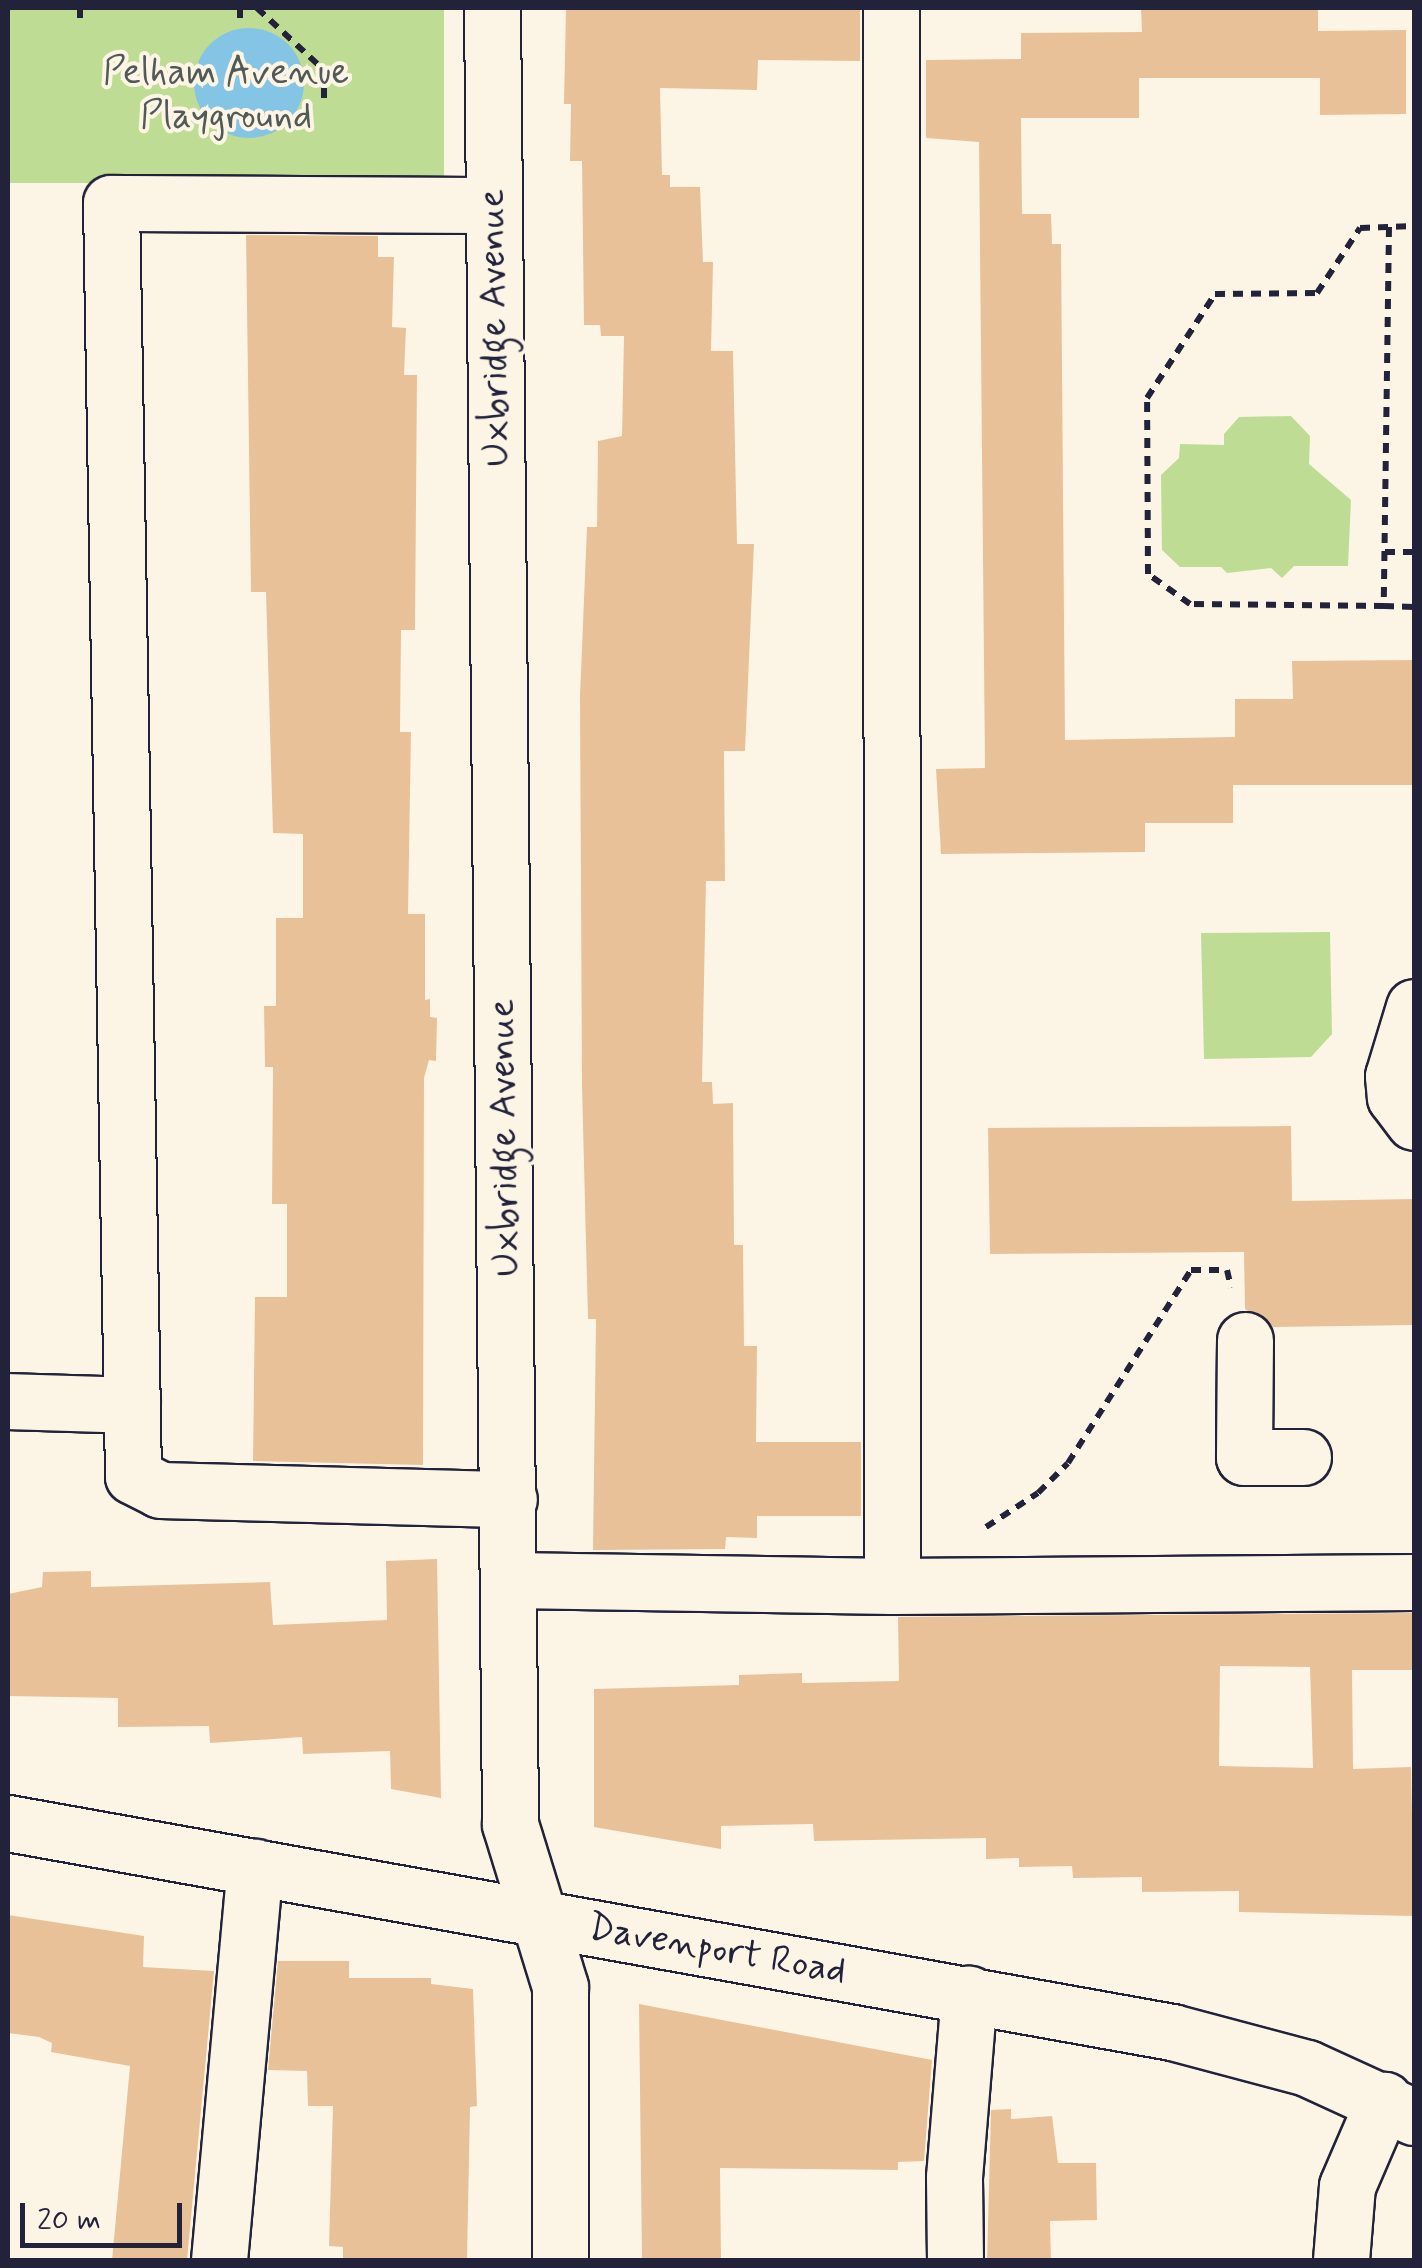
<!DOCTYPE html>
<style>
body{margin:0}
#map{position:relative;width:1422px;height:2268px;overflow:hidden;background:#fcf5e5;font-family:Mynerve,sans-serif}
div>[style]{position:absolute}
.green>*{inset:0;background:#bedc94;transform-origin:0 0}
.water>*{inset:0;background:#84c5e5}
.round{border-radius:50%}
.building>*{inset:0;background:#e9c199}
.path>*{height:6px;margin-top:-3px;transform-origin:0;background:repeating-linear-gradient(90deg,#22223b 0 10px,transparent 0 18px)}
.roads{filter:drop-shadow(2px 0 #22223b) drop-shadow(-2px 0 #22223b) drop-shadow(0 2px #22223b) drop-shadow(0 -2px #22223b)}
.minor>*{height:55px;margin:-27.5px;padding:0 27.5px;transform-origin:27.5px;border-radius:27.5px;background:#fcf5e5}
span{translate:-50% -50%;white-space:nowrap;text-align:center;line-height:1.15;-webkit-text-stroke:8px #fcf5e5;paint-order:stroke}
.park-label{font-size:38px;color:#515a56}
.street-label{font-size:38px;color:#22223b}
.frame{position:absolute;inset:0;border:10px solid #22223b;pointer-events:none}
.scale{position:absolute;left:20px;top:2203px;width:162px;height:45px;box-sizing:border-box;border:5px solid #22223b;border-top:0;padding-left:12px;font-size:30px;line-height:35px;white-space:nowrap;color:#22223b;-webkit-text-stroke:8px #fcf5e5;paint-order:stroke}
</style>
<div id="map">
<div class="green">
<div style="left:8px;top:8px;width:436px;height:175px"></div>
<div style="clip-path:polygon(1291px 416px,1310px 436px,1309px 464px,1351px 500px,1348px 566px,1294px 566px,1282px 578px,1271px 568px,1227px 573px,1221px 567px,1180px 567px,1162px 550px,1161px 475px,1179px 458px,1180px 444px,1224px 445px,1224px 434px,1239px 417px)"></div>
<div style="clip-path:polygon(1330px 932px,1332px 1034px,1311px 1057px,1204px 1059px,1201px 933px)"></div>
</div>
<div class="water">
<div class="round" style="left:194px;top:28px;width:110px;height:110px"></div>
</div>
<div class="building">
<div style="clip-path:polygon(566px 8px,860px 8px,860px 61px,758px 60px,757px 90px,660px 88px,662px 175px,670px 175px,670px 187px,700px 187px,703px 262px,713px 262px,711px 351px,733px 351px,737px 544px,754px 544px,745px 751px,724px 751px,725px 881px,706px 881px,702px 1082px,712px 1082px,713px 1104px,733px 1103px,734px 1245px,743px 1245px,744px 1346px,757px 1346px,756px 1442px,861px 1442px,861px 1516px,757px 1516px,757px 1538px,726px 1537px,725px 1549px,593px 1550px,596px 1319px,588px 1319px,582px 1087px,580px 696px,587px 527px,597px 527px,598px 441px,622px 436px,624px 336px,601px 336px,600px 325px,584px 325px,582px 161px,570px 161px,571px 104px,564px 104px)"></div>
<div style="clip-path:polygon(1141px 8px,1318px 8px,1318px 31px,1406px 30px,1406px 114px,1320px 115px,1320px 78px,1139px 78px,1139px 118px,1021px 118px,1022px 214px,1051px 214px,1052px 244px,1061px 244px,1065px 740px,1235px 737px,1235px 699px,1293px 699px,1292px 661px,1413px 660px,1414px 785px,1233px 785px,1233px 823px,1145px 823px,1145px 852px,941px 854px,936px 769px,985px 768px,979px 142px,926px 138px,926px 60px,1021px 59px,1021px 33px,1142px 32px)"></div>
<div style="clip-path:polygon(246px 235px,378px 236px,378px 257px,394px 257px,392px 327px,406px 328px,404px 375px,417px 375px,415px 630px,401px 630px,400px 732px,411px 732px,408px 914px,425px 914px,425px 1000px,430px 999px,430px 1017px,437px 1018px,436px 1061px,429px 1060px,424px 1078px,423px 1465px,253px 1461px,255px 1297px,287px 1297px,287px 1204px,272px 1204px,273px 1067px,265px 1067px,264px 1006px,276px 1006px,276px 918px,303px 918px,303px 834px,273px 833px,266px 592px,251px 592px)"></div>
<div style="clip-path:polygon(1291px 1126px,1292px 1201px,1414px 1199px,1414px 1325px,1273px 1327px,1245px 1309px,1244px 1252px,990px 1254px,988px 1128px)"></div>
<div style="clip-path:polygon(437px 1559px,441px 1798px,391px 1789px,390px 1751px,303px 1754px,302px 1737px,210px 1743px,209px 1726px,118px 1727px,118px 1698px,8px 1696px,8px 1594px,42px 1587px,43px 1572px,91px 1571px,91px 1587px,270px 1582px,273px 1625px,387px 1620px,386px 1561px)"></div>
<div style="clip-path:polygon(evenodd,1414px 1613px,1414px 1670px,1352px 1670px,1353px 1769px,1411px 1767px,1414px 1916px,1239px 1912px,1239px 1891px,1142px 1892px,1142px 1877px,1073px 1878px,1072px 1866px,1019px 1867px,1019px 1858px,986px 1859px,986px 1838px,814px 1841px,813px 1824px,721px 1826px,721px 1849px,594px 1827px,594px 1689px,739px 1685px,739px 1675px,802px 1673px,802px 1683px,899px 1681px,898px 1617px,1414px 1613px,1220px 1666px,1310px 1667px,1313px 1768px,1219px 1766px,1220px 1666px)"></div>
<div style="clip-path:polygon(8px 1915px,144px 1936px,143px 1967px,214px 1971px,187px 2260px,112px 2260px,130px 2066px,51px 2052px,52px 2043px,39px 2037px,8px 2033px)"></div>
<div style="clip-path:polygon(278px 1961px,349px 1961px,349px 1978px,431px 1978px,431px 1984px,473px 1989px,477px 2106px,470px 2107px,467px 2260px,343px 2260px,343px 2247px,329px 2246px,333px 2106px,308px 2106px,307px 2071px,268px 2070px)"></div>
<div style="clip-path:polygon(639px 2004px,932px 2060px,924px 2161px,898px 2162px,898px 2170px,720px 2168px,721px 2260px,642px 2260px)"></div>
<div style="clip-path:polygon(1011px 2109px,1011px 2119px,1052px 2116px,1058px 2163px,1096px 2163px,1097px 2220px,1050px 2221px,1051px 2260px,987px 2260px,991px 2110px)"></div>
</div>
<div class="path">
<div style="left:80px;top:8px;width:14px;rotate:90deg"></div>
<div style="left:240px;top:8px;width:13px;rotate:90deg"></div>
<div style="left:257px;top:8px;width:91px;rotate:42.8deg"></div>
<div style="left:324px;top:70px;width:35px;rotate:90deg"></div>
<div style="left:1389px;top:227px;width:379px;rotate:90.8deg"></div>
<div style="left:1384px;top:606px;width:30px;rotate:2deg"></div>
<div style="left:1385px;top:552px;width:29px"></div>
<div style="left:1384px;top:606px;width:194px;rotate:-179.4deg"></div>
<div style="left:1190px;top:604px;width:52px;rotate:-144.5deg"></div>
<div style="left:1148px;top:574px;width:176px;rotate:-90.3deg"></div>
<div style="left:1147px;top:398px;width:124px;rotate:-56.8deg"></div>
<div style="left:1215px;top:294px;width:102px;rotate:-0.6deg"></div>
<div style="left:1317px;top:293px;width:78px;rotate:-56.5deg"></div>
<div style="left:1360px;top:228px;width:54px;rotate:-2.1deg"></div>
<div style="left:986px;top:1527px;width:62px;rotate:-33.2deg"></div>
<div style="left:1038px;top:1493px;width:42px;rotate:-45deg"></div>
<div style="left:1068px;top:1463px;width:229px;rotate:-57.5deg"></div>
<div style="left:1191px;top:1270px;width:36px"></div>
<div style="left:1227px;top:1270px;width:18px;rotate:77deg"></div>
</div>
<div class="roads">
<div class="minor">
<div style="left:492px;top:8px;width:1816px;rotate:89.43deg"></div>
<div style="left:510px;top:1824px;width:170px;rotate:72.9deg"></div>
<div style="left:560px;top:1987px;width:273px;rotate:90deg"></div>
<div style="left:891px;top:8px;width:1578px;rotate:89.96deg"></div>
<div style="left:493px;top:205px;width:382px;rotate:-179.7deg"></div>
<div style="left:111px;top:203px;width:1273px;rotate:89.01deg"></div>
<div style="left:133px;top:1476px;width:30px;rotate:27deg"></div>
<div style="left:160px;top:1490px;width:349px;rotate:1.5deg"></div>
<div style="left:1414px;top:1007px;width:72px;rotate:106.9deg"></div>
<div style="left:1393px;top:1076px;width:21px;rotate:85deg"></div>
<div style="left:1395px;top:1097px;width:31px;rotate:53deg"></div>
<div style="left:1245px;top:1340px;width:117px;rotate:90.5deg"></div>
<div style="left:1244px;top:1457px;width:59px"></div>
<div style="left:8px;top:1401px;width:124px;rotate:1.8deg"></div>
<div style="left:511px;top:1580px;width:381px;rotate:0.9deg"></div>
<div style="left:892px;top:1586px;width:522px;rotate:-0.44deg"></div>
<div style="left:8px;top:1823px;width:1183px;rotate:10.18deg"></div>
<div style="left:1172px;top:2032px;width:140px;rotate:14.9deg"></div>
<div style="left:1307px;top:2068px;width:118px;rotate:24.6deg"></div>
<div style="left:219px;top:2260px;width:395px;rotate:-84.8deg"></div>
<div style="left:955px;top:2260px;width:83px;rotate:-90.7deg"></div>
<div style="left:954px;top:2177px;width:184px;rotate:-85.3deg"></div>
<div style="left:1341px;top:2260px;width:74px;rotate:-85.4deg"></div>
<div style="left:1347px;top:2186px;width:94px;rotate:-66.7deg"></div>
</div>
</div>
<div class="park-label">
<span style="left:226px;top:95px">Pelham Avenue<br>Playground</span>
</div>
<div class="street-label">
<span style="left:495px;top:328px;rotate:-91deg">Uxbridge Avenue</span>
<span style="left:505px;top:1138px;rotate:-91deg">Uxbridge Avenue</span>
<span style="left:717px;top:1950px;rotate:10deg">Davenport Road</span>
</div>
<div class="frame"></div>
<div class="scale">20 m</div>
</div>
